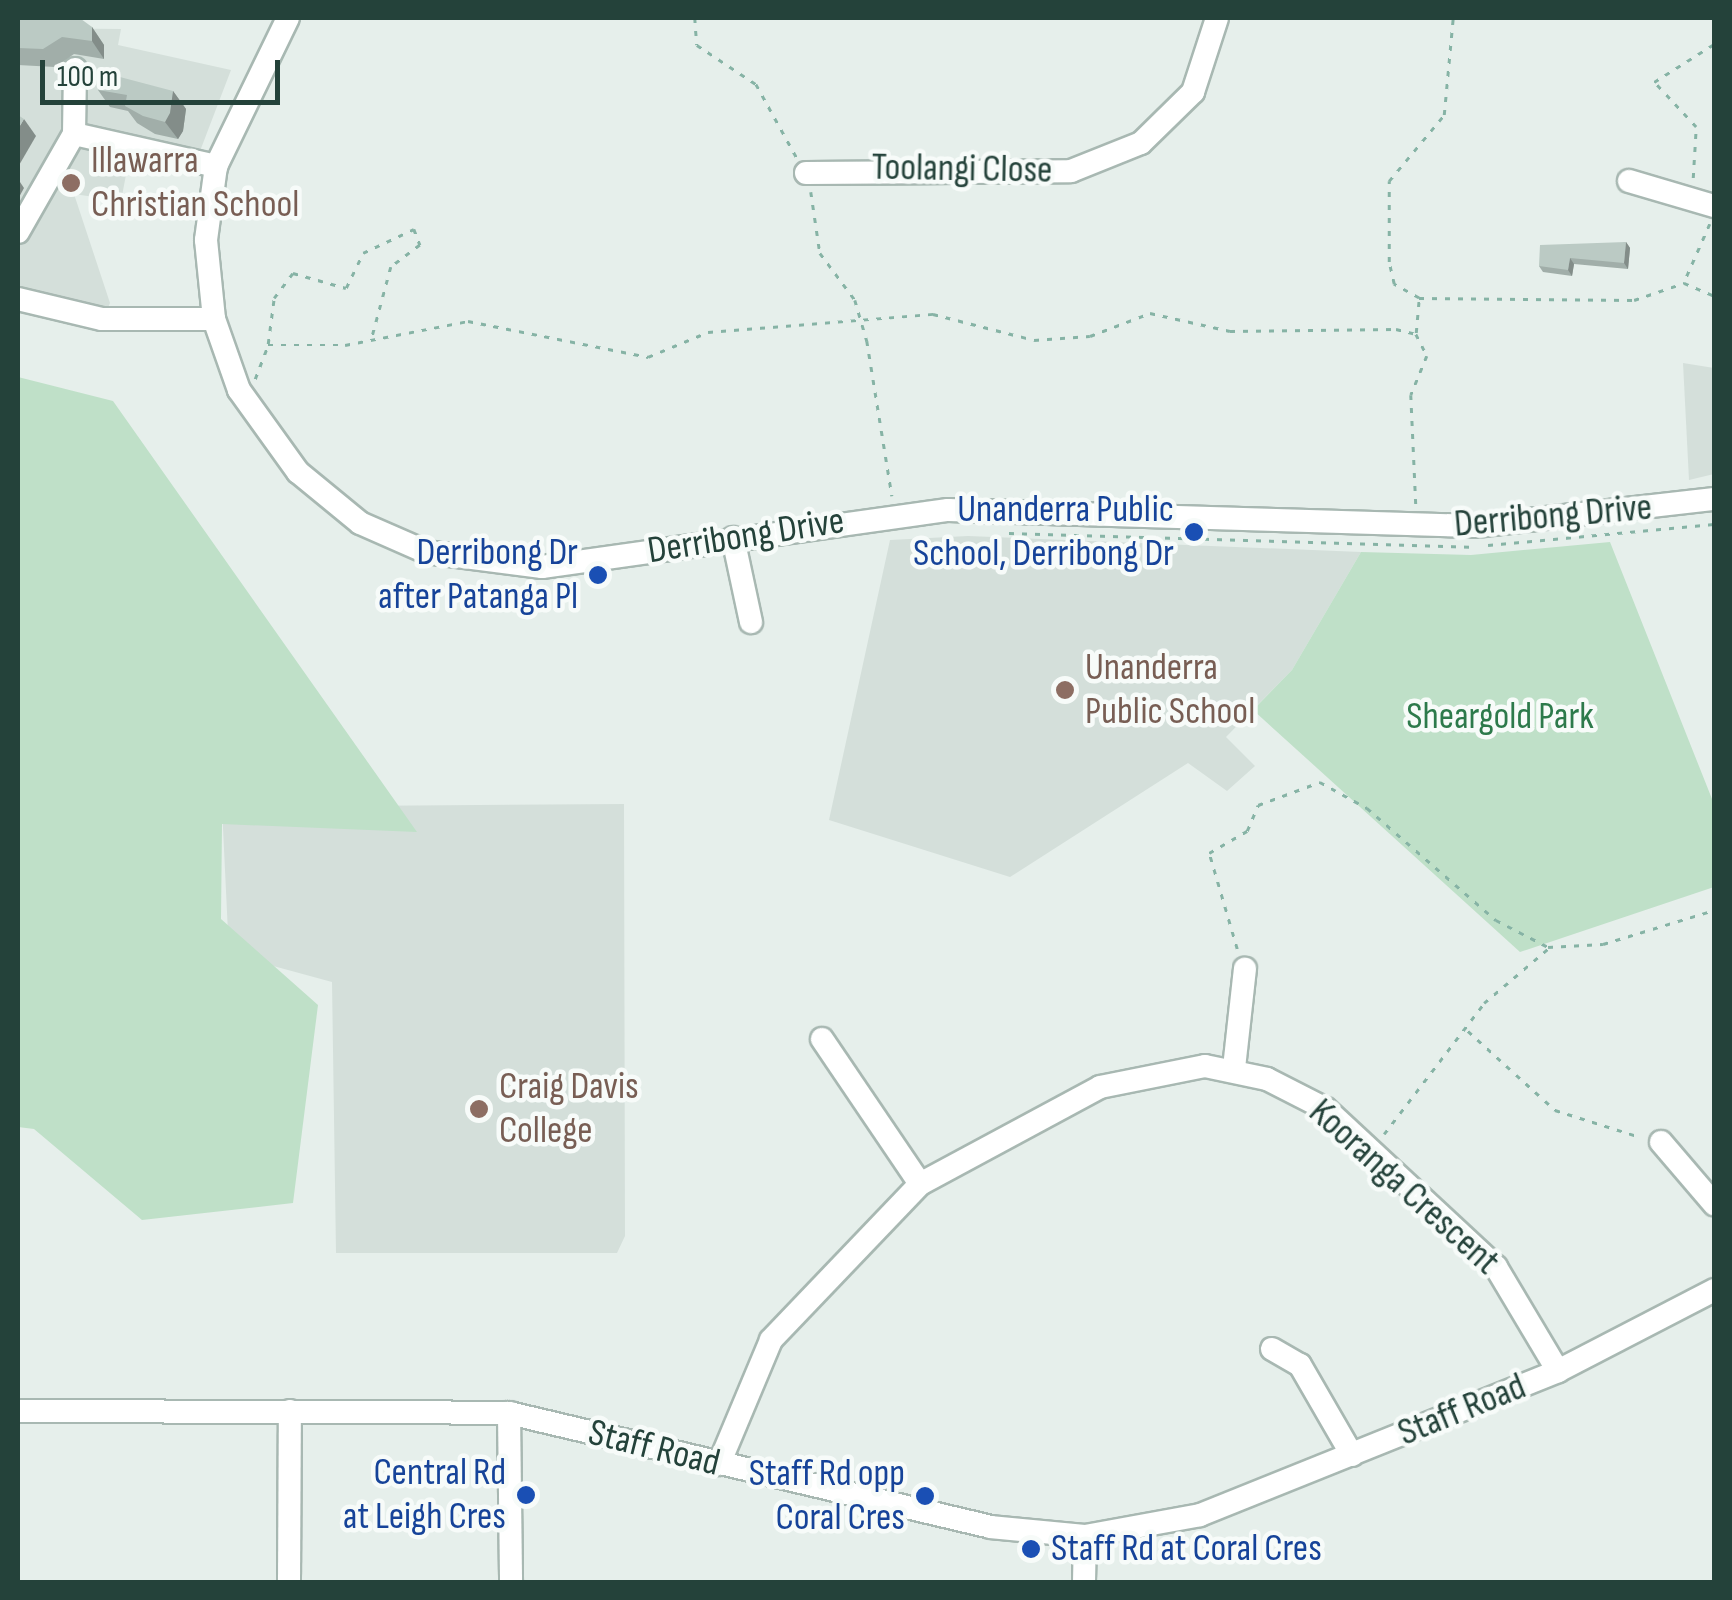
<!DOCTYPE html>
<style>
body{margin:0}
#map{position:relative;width:1732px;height:1600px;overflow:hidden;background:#e6efeb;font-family:"Sofia Sans Condensed",sans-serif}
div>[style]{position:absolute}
.built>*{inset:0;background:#d4dfda}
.green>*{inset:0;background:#bfe0c8}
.path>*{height:2.5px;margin-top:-1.25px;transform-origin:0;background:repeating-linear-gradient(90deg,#86b3a5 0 5px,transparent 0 13px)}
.roads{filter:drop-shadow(2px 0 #a8b8b2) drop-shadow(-2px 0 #a8b8b2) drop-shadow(0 2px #a8b8b2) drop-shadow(0 -2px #a8b8b2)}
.minor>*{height:22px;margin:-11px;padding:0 11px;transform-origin:11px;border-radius:11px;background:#fff}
.wall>*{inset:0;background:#a1aea9}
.shaded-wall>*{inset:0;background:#838d89}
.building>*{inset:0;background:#bbcac4}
.dots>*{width:28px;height:28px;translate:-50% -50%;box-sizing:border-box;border:5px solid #f7fbf9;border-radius:50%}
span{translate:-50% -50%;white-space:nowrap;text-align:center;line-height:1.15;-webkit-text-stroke:9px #f7fbf9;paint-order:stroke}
.education-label{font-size:38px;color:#785e54}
.left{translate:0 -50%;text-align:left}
.street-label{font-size:38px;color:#24423a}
.transit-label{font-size:38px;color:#164399}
.right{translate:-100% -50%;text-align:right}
.park-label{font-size:38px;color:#2d7a4b}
.frame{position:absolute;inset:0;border:20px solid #24423a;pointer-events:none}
.scale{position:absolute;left:40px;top:60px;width:240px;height:45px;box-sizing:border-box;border:5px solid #24423a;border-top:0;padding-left:12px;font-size:30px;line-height:35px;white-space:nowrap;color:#24423a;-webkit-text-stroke:8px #f7fbf9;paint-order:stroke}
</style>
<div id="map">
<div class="built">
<div style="clip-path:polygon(18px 28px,121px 29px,118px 45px,231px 70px,192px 172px,129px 159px,121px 201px,74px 194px,110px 303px,98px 331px,18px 313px)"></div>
<div style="clip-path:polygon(1683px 363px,1714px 368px,1714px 474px,1689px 480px)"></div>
<div style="clip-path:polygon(968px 536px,1361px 552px,1292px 670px,1226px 737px,1255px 766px,1227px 791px,1188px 763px,1010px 877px,829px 820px,890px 540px)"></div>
<div style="clip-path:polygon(624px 804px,625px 1236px,617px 1253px,336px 1253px,332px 982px,229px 954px,222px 807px)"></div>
</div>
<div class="green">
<div style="clip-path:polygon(18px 377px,113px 401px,417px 832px,222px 824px,221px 919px,318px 1005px,293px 1203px,142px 1220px,34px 1129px,18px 1127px)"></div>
<div style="clip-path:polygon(1610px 542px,1714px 804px,1714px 887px,1520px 952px,1253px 710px,1292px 670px,1361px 552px,1471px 555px)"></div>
</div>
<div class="path">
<div style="left:695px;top:18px;width:27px;rotate:86deg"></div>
<div style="left:697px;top:45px;width:71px;rotate:33.5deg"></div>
<div style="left:756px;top:84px;width:85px;rotate:61deg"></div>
<div style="left:1693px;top:178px;width:51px;rotate:-86.6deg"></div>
<div style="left:1696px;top:127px;width:62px;rotate:-133deg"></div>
<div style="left:1654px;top:82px;width:71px;rotate:-32.3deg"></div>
<div style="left:811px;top:192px;width:62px;rotate:81.6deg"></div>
<div style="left:820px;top:253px;width:59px;rotate:53.3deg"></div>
<div style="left:855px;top:300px;width:43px;rotate:73.7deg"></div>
<div style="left:867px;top:341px;width:157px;rotate:80.8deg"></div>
<div style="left:1710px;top:224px;width:64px;rotate:113.8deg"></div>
<div style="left:1684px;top:283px;width:33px;rotate:23deg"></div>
<div style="left:1419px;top:298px;width:29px;rotate:-151deg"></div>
<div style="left:1394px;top:284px;width:23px;rotate:-103deg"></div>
<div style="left:1389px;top:262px;width:81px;rotate:-90deg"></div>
<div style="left:1389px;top:181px;width:86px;rotate:-50.2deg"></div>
<div style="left:1444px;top:115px;width:97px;rotate:-84.7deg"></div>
<div style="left:1416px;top:333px;width:35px;rotate:-85deg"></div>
<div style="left:1419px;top:298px;width:215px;rotate:0.5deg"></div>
<div style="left:1634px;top:300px;width:53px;rotate:-18.8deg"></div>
<div style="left:268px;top:344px;width:46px;rotate:-82.6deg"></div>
<div style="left:274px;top:298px;width:31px;rotate:-53deg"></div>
<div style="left:293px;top:273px;width:55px;rotate:15.8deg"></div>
<div style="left:346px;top:288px;width:39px;rotate:-64deg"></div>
<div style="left:363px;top:253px;width:56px;rotate:-25.2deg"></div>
<div style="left:414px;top:229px;width:17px;rotate:69deg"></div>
<div style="left:420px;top:245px;width:36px;rotate:143deg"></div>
<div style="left:391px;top:267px;width:77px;rotate:105.1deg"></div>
<div style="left:255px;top:379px;width:36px;rotate:-69deg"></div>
<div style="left:268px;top:345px;width:77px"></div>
<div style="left:345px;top:345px;width:125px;rotate:-11deg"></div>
<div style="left:468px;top:321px;width:184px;rotate:11.3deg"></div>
<div style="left:648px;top:357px;width:65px;rotate:-22.6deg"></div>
<div style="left:708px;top:332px;width:226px;rotate:-4.6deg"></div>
<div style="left:933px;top:314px;width:104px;rotate:14.4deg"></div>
<div style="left:1034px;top:340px;width:56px;rotate:-4.1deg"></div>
<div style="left:1090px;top:336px;width:64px;rotate:-21deg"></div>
<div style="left:1150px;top:313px;width:82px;rotate:12.7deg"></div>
<div style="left:1230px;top:331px;width:166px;rotate:-0.7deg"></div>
<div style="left:1396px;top:329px;width:21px;rotate:14deg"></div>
<div style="left:1416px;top:334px;width:25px;rotate:63deg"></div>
<div style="left:1427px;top:356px;width:42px;rotate:112.3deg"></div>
<div style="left:1411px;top:395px;width:109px;rotate:87.4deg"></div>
<div style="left:1009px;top:533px;width:461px;rotate:1.7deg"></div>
<div style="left:1488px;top:545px;width:227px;rotate:-5.3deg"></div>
<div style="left:1237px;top:949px;width:100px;rotate:-106.3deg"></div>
<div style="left:1209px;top:853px;width:44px;rotate:-30.1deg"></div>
<div style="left:1247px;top:831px;width:28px;rotate:-67deg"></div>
<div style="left:1258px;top:805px;width:66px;rotate:-20.4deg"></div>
<div style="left:1320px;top:782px;width:54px;rotate:29deg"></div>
<div style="left:1367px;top:808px;width:171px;rotate:41deg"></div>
<div style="left:1496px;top:920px;width:59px;rotate:27.4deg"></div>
<div style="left:1548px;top:947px;width:55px;rotate:-3.1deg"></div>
<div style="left:1603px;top:944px;width:116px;rotate:-17deg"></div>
<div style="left:1468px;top:1031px;width:118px;rotate:42.2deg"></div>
<div style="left:1555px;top:1110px;width:89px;rotate:17.6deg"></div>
<div style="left:1384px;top:1134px;width:165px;rotate:-52.6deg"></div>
<div style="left:1484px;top:1003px;width:87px;rotate:-40.3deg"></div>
</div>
<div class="roads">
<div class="minor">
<div style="left:288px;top:18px;width:165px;rotate:115.9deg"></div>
<div style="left:216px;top:166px;width:75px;rotate:97.7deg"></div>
<div style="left:206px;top:240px;width:79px;rotate:84.2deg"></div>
<div style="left:214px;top:319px;width:75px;rotate:70.6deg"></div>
<div style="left:239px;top:390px;width:101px;rotate:54.3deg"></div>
<div style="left:298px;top:472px;width:80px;rotate:39.4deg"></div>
<div style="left:360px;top:523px;width:72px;rotate:23.7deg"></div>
<div style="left:426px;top:552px;width:117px;rotate:7.4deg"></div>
<div style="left:542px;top:567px;width:410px;rotate:-8deg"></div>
<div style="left:948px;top:510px;width:528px;rotate:1.74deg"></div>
<div style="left:1476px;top:526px;width:240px;rotate:-6.5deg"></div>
<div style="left:74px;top:134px;width:65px;rotate:-89.1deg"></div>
<div style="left:806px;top:173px;width:265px;rotate:-0.4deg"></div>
<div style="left:1071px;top:171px;width:75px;rotate:-21.8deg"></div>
<div style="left:1141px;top:143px;width:73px;rotate:-44.4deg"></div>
<div style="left:1193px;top:92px;width:78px;rotate:-72deg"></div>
<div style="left:1629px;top:181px;width:89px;rotate:16.4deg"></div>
<div style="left:18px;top:232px;width:113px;rotate:-60.3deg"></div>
<div style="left:74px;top:134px;width:146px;rotate:12.7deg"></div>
<div style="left:18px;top:299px;width:86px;rotate:13.4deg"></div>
<div style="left:102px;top:319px;width:112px"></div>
<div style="left:733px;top:538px;width:86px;rotate:77.9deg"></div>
<div style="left:822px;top:1039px;width:175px;rotate:55.9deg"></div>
<div style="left:1234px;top:1068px;width:100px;rotate:-83.7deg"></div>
<div style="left:1661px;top:1142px;width:82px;rotate:49.5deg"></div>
<div style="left:1272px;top:1349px;width:32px;rotate:30deg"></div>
<div style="left:1300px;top:1365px;width:104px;rotate:60deg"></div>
<div style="left:18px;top:1411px;width:491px;rotate:0.2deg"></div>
<div style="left:509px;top:1413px;width:494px;rotate:13.3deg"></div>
<div style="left:990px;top:1527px;width:95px;rotate:5.4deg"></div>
<div style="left:1085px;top:1536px;width:117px;rotate:-10.3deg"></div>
<div style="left:1200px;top:1515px;width:386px;rotate:-21.9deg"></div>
<div style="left:1558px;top:1371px;width:176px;rotate:-27.4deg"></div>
<div style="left:509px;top:1413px;width:169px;rotate:89.3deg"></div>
<div style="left:719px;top:1464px;width:134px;rotate:-67.2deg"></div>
<div style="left:771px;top:1340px;width:216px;rotate:-46.3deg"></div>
<div style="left:920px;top:1184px;width:204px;rotate:-28.3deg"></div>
<div style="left:1100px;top:1087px;width:107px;rotate:-11.3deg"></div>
<div style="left:1205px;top:1066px;width:63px;rotate:11.8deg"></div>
<div style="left:1267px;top:1079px;width:66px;rotate:27deg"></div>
<div style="left:1326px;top:1109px;width:232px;rotate:42.9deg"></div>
<div style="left:1496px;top:1267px;width:121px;rotate:59.2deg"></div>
<div style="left:289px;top:1582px;width:171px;rotate:-89.7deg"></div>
<div style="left:1084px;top:1582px;width:46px;rotate:-88.8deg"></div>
</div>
</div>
<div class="wall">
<div style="clip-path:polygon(18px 18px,92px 27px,104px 45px,104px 59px,74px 54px,55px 67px,18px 65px)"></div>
<div style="clip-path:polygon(98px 90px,173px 91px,186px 109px,183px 131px,178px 139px,155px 134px,137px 123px,128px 111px,110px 107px)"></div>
<div style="clip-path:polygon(1626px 242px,1630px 248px,1628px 269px,1574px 264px,1572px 276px,1543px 272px,1539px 266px)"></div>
</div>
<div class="shaded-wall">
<div style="clip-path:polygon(92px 27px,104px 45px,104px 59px,92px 41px)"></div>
<div style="clip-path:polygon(173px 91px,186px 109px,183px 131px,178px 139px,165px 122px)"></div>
<div style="clip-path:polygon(24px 119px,36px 136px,18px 167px,18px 129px)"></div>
<div style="clip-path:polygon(18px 179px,24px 188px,18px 199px)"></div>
<div style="clip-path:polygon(1626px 242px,1630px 248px,1628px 269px,1624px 263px)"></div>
<div style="clip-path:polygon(1570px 258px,1574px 264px,1572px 276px,1568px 270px)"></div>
</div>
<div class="building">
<div style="clip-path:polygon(18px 18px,81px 19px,92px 27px,92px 41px,62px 37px,43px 49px,18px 48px)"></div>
<div style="clip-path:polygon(101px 72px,173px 91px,170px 113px,165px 122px,143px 116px,125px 106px,127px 95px,98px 90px)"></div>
<div style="clip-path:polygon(18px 115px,24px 119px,18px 129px)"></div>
<div style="clip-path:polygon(1626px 242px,1624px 263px,1570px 258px,1568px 270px,1539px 266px,1540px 245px)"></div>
</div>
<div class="dots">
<div style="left:71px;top:183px;background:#8d6e63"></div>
<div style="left:1194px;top:532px;background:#1a4fb4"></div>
<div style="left:598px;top:575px;background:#1a4fb4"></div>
<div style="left:1065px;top:690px;background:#8d6e63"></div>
<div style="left:479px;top:1109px;background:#8d6e63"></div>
<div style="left:526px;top:1495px;background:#1a4fb4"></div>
<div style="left:925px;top:1496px;background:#1a4fb4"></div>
<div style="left:1031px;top:1549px;background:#1a4fb4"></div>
</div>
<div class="education-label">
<span class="left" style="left:91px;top:183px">Illawarra<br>Christian School</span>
<span class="left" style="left:1085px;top:690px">Unanderra<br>Public School</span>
<span class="left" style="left:499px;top:1109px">Craig Davis<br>College</span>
</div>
<div class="street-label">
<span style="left:962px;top:169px;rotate:1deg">Toolangi Close</span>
<span style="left:1553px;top:516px;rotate:-5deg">Derribong Drive</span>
<span style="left:746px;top:536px;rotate:-9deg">Derribong Drive</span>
<span style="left:1404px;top:1187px;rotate:42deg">Kooranga Crescent</span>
<span style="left:1462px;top:1410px;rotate:-22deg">Staff Road</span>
<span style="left:654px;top:1448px;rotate:14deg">Staff Road</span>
</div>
<div class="transit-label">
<span class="right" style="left:1174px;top:532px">Unanderra Public<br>School, Derribong Dr</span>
<span class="right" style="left:578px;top:575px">Derribong Dr<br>after Patanga Pl</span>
<span class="right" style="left:506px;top:1495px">Central Rd<br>at Leigh Cres</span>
<span class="right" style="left:905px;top:1496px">Staff Rd opp<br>Coral Cres</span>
<span class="left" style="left:1051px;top:1549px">Staff Rd at Coral Cres</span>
</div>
<div class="park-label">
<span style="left:1500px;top:717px">Sheargold Park</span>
</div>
<div class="frame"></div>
<div class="scale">100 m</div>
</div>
